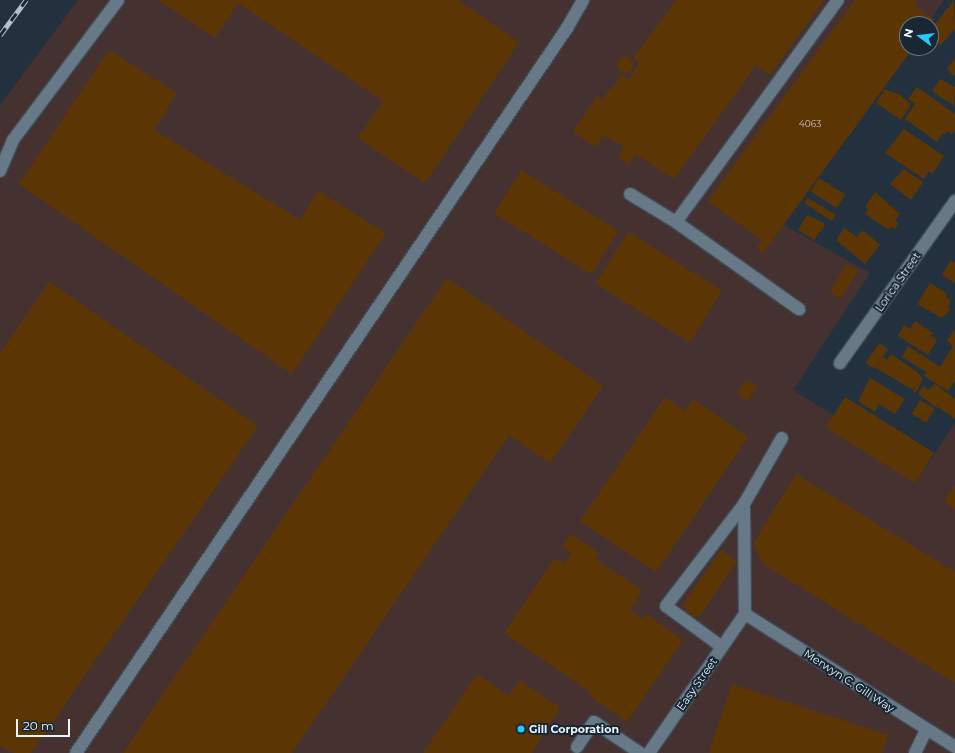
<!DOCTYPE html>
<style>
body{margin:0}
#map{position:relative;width:955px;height:753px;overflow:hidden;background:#22313d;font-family:Montserrat,sans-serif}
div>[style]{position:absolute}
.industrial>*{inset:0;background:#453130}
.building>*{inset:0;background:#5b3604;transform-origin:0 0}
.round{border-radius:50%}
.roads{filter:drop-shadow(1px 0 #404e58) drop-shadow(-1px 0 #404e58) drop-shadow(0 1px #404e58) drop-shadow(0 -1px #404e58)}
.minor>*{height:12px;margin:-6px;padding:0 6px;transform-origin:6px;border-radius:6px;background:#677987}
.rail>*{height:4.5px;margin-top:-2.25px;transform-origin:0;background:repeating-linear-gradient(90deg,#182733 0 9px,#b5c0c9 0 18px);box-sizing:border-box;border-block:1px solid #b5c0c9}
.dots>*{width:11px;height:11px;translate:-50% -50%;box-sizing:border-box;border:2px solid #182733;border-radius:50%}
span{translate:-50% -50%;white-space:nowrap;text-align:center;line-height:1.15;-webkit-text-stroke:4px #182733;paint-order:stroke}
.number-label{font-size:9px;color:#c6c4be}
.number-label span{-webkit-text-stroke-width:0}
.street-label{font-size:11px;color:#eaf4fc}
.poi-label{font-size:11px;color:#eaf4fc;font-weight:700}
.left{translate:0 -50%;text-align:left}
.north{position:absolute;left:899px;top:16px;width:40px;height:40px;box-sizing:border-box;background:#182733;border:1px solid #6c7983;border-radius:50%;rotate:285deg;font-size:11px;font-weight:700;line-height:16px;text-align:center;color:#eaf4fc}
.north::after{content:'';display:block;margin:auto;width:14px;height:18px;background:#27c8ff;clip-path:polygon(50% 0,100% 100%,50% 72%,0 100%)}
.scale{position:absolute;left:16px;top:719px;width:54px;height:18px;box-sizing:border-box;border:2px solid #eaf4fc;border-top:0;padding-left:5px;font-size:12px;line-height:14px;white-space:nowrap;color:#eaf4fc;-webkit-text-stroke:3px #182733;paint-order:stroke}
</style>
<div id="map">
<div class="industrial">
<div style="clip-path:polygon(78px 0,944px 0,927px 24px,907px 24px,907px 48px,910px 48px,784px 225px,870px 273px,793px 390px,923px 471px,955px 423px,955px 753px,0 753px,0 105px)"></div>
</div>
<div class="building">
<div style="clip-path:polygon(158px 0,457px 0,519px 42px,425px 183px,358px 138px,383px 101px,238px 3px,215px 38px)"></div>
<div style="clip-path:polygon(676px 0,824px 0,770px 75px,756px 65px,674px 179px,636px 154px,629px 164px,618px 157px,624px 147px,604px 135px,596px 147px,573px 132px,597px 96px,603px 100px,609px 89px,611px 90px,621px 75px,628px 80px,640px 63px,633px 59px)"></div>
<div style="clip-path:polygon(855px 0,913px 0,917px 3px,915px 7px,934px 19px,930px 24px,907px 24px,907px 48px,913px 48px,763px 253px,757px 248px,762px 240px,708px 201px)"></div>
<div style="clip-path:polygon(954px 0,955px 29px,941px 45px,931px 38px,931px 29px)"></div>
<div style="clip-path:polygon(109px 50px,177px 93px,154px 130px,300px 220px,318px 191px,386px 233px,292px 374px,19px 184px)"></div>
<div class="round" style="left:617px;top:57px;width:16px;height:16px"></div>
<div style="clip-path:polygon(955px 58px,955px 75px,954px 76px,947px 69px)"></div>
<div style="clip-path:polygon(940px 79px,955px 87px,954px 106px,932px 91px)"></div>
<div style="clip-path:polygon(917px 87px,955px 114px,955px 130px,952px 134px,947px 131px,945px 135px,943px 133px,937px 142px,905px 119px,915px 104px,908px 99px)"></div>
<div style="clip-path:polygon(885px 89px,900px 95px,911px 104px,901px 120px,876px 103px)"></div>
<div style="clip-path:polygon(904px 129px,944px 156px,933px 173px,928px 172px,924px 179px,885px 153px)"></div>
<div style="clip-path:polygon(904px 169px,923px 182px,911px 200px,890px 184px)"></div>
<div style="left:521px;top:170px;width:115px;height:51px;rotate:32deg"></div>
<div style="left:819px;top:178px;width:31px;height:16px;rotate:32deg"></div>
<div style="clip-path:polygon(875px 192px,900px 214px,895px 221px,899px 223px,895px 229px,891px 227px,889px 230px,865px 214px,868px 209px,865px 207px)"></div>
<div style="clip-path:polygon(808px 198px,836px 215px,832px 221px,804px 203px)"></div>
<div style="clip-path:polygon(807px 215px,824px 223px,824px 227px,814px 240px,798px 230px)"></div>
<div style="clip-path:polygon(844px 228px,857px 237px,861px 231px,865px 232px,880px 245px,865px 264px,836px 240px)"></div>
<div style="left:628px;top:232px;width:111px;height:61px;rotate:32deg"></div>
<div style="clip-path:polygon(951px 260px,955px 263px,955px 283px,942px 275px)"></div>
<div style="left:847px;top:264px;width:13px;height:33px;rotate:32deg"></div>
<div style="clip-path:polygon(447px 278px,603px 386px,550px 463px,509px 435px,292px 753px,123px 753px)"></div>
<div style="clip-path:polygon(49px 282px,258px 426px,31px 753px,14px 753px,0 746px,0 353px)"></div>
<div style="clip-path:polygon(930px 283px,948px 294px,946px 297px,951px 301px,948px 307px,951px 309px,942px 318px,917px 304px)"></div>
<div style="clip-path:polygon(915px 321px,933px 333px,931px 336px,937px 340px,928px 355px,898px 336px,904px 325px,910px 329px)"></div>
<div style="clip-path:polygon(955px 329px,955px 381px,948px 391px,924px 376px,926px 372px,902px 357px,908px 346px,940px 367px,953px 346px,947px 341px)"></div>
<div style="left:879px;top:343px;width:11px;height:24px;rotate:34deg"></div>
<div style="clip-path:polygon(891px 354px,916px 371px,923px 379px,916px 393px,913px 391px,915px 389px,908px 387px,876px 368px,883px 357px,887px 360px)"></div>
<div style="clip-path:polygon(870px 378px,905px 399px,895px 414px,879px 404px,875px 412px,858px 401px)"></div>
<div style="left:746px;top:380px;width:13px;height:17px;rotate:32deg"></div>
<div style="clip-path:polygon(935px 384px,955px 399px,955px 419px,938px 407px,942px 401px,937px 408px,918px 394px,923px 386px,928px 390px)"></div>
<div style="clip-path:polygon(665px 397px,685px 411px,693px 399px,748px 437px,656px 572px,580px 521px)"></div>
<div style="left:845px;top:397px;width:105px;height:36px;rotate:32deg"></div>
<div style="left:920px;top:400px;width:17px;height:16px;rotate:31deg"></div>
<div style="clip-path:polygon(796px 474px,955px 572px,955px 683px,763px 564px,753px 544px)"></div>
<div style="clip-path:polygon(955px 485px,955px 509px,944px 502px)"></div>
<div style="clip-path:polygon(571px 534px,599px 553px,595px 559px,643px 591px,630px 610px,643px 619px,646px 614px,683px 640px,627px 722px,589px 696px,591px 693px,504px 633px,555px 558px,564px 564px,571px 553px,562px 547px)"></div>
<div style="clip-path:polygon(721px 550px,737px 561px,699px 617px,696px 615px,693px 619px,684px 612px,687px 609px,682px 606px)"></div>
<div style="clip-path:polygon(477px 674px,508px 696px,520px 680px,560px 708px,532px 753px,423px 753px)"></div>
<div style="clip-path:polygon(732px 684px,888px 735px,882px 753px,709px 753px)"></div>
</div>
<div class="roads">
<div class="minor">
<div style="left:0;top:171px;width:34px;rotate:-67deg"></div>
<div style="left:13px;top:140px;width:175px;rotate:-53.1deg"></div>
<div style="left:630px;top:194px;width:54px;rotate:31.3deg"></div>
<div style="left:676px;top:222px;width:151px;rotate:35.3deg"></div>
<div style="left:676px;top:222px;width:275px;rotate:-53.9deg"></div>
<div style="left:840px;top:363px;width:199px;rotate:-54.6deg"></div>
<div style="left:744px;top:504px;width:110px;rotate:89.5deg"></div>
<div style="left:745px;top:614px;width:249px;rotate:32.3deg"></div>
<div style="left:722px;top:647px;width:69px;rotate:-143.8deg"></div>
<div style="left:666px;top:606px;width:128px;rotate:-52.6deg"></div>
<div style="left:744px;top:504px;width:76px;rotate:-60.1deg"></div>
<div style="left:577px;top:747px;width:30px;rotate:-56deg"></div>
<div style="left:594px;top:722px;width:55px;rotate:34deg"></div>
<div style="left:76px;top:753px;width:876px;rotate:-55.89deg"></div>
<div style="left:567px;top:28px;width:32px;rotate:-60deg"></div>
<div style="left:649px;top:753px;width:169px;rotate:-55.4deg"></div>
<div style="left:915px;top:753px;width:25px;rotate:-64deg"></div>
</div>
</div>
<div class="rail">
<div style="left:0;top:35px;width:44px;rotate:-53.4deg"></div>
</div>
<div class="dots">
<div style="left:521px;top:729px;background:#27c8ff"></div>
</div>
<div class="number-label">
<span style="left:810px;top:124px">4063</span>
</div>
<div class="street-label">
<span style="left:898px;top:282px;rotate:-55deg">Lorica Street</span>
<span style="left:849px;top:681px;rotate:33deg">Merwyn C. Gill Way</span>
<span style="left:697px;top:684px;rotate:-55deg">Easy Street</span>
</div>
<div class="poi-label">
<span class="left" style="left:529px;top:729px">Gill Corporation</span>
</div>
<div class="north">N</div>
<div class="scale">20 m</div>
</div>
